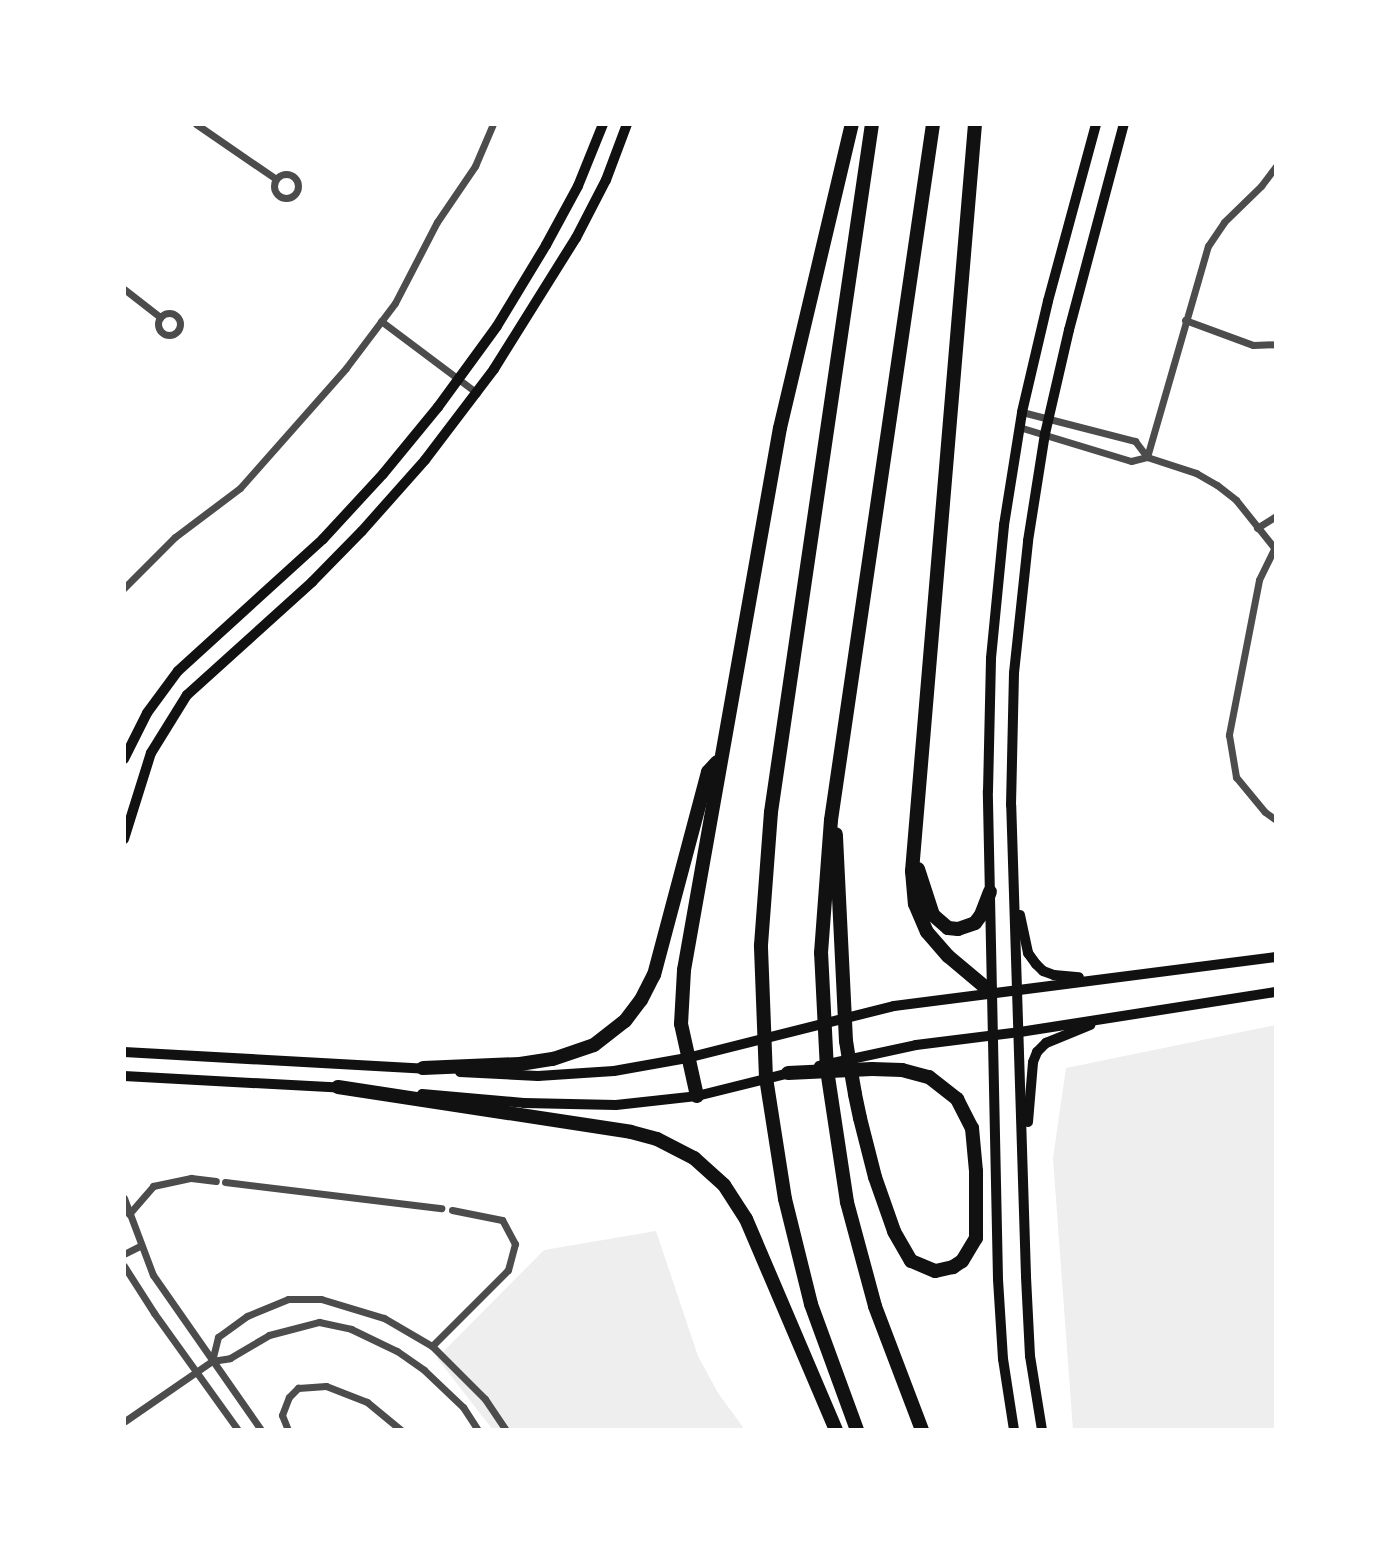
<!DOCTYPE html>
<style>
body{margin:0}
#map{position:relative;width:1400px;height:1554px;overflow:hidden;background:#fff;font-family:Roboto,sans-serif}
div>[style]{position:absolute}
.green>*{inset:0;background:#eee}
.minor>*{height:7px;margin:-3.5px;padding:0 3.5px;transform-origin:3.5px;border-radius:3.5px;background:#4c4c4c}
.minor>.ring{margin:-3.5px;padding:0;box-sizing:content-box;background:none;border:7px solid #4c4c4c;border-radius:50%}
.secondary>*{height:10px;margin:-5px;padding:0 5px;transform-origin:5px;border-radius:5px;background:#111}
.motorway>*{height:14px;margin:-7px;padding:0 7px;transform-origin:7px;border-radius:7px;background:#111}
span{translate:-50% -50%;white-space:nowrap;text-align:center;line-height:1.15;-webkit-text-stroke:7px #fff;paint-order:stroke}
.frame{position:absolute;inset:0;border:126px solid #fff;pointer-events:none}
</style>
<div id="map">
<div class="green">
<div style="clip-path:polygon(1276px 1025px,1276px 1430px,1073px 1430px,1053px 1158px,1066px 1068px)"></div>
<div style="clip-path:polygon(656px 1231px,698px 1356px,718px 1393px,745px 1430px,493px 1430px,437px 1358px,544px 1250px)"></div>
</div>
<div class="minor">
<div style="left:196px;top:124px;width:97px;rotate:34.5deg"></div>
<div class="ring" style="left:274px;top:174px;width:17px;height:17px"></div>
<div style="left:124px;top:289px;width:46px;rotate:37.9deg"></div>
<div class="ring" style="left:158px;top:313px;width:15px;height:15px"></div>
<div style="left:1185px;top:320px;width:72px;rotate:20.2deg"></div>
<div style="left:1253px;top:345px;width:23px;rotate:-2deg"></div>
<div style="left:381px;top:321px;width:120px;rotate:36.9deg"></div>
<div style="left:1022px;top:412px;width:117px;rotate:14.4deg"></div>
<div style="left:1135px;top:441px;width:20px;rotate:53deg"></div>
<div style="left:1019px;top:427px;width:117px;rotate:16.9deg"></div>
<div style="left:1131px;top:461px;width:16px;rotate:-14deg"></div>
<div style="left:1147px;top:457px;width:52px;rotate:18.1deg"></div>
<div style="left:1196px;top:473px;width:24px;rotate:30deg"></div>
<div style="left:1217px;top:485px;width:24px;rotate:38deg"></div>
<div style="left:1236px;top:500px;width:64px;rotate:51.3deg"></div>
<div style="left:1147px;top:457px;width:220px;rotate:-73.9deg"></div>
<div style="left:1208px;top:246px;width:29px;rotate:-56deg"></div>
<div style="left:1224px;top:222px;width:52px;rotate:-44.2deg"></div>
<div style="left:1261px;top:186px;width:25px;rotate:-53deg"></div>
<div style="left:1257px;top:528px;width:22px;rotate:-32deg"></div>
<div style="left:1274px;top:549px;width:34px;rotate:116deg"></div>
<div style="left:1259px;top:580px;width:158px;rotate:101deg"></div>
<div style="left:1229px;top:735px;width:43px;rotate:80.5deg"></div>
<div style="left:1236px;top:777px;width:45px;rotate:50.4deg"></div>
<div style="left:1265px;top:812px;width:14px;rotate:36deg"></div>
<div style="left:124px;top:588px;width:72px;rotate:-45deg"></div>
<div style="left:175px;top:537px;width:81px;rotate:-37deg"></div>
<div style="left:240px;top:488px;width:160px;rotate:-48.5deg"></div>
<div style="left:346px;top:368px;width:81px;rotate:-53deg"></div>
<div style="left:395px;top:303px;width:91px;rotate:-62.6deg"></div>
<div style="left:437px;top:222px;width:68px;rotate:-55.8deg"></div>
<div style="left:475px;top:166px;width:46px;rotate:-66.8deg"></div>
<div style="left:225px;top:1182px;width:218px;rotate:6.9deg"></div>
<div style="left:124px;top:1198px;width:82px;rotate:69.4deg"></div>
<div style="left:153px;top:1275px;width:189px;rotate:55.1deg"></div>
<div style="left:129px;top:1214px;width:37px;rotate:-49deg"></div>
<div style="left:153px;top:1186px;width:39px;rotate:-12deg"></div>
<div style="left:191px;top:1178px;width:25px;rotate:7deg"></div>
<div style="left:124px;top:1254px;width:18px;rotate:-27deg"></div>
<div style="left:124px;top:1266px;width:56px;rotate:57.4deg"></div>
<div style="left:154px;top:1313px;width:144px;rotate:54.3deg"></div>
<div style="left:432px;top:1346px;width:107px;rotate:-45deg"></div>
<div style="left:508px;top:1270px;width:27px;rotate:-75deg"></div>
<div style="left:515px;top:1244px;width:27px;rotate:-118deg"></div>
<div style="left:502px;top:1220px;width:51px;rotate:-168.7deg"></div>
<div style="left:212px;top:1361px;width:25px;rotate:-76deg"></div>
<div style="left:218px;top:1337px;width:36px;rotate:-36deg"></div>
<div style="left:247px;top:1316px;width:44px;rotate:-22.5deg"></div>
<div style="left:288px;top:1299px;width:33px"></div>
<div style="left:321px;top:1299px;width:66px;rotate:16.8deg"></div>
<div style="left:384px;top:1318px;width:56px;rotate:30.3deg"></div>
<div style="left:432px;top:1346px;width:75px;rotate:45deg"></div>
<div style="left:485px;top:1399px;width:37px;rotate:56deg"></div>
<div style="left:125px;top:1421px;width:106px;rotate:-34.6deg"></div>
<div style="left:212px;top:1361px;width:18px;rotate:-9deg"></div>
<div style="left:230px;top:1358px;width:45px;rotate:-30.5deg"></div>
<div style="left:269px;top:1335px;width:52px;rotate:-14.6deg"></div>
<div style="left:319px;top:1322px;width:33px;rotate:12deg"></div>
<div style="left:351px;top:1329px;width:51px;rotate:25.6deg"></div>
<div style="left:397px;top:1351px;width:33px;rotate:35deg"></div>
<div style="left:424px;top:1370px;width:54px;rotate:43.5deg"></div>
<div style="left:463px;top:1407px;width:27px;rotate:57deg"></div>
<div style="left:288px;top:1430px;width:16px;rotate:-112deg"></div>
<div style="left:282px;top:1415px;width:19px;rotate:-69deg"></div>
<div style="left:289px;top:1397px;width:13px;rotate:-45deg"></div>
<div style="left:298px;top:1388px;width:28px;rotate:-4deg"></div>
<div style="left:326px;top:1386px;width:44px;rotate:21.3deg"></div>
<div style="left:367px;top:1402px;width:44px;rotate:39.5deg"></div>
</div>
<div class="secondary">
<div style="left:124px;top:759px;width:51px;rotate:-63.4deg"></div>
<div style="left:147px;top:713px;width:52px;rotate:-53.6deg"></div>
<div style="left:178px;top:671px;width:196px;rotate:-42.3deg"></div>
<div style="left:323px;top:539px;width:88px;rotate:-47.3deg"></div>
<div style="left:383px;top:474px;width:87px;rotate:-50.6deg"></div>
<div style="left:438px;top:407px;width:100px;rotate:-53.9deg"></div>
<div style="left:497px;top:326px;width:95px;rotate:-58.8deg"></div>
<div style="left:546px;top:245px;width:67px;rotate:-61.5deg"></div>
<div style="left:578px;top:186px;width:67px;rotate:-68deg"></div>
<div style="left:124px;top:839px;width:90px;rotate:-72.6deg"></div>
<div style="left:151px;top:753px;width:68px;rotate:-58.2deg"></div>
<div style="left:187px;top:695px;width:169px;rotate:-42.1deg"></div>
<div style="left:312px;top:582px;width:71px;rotate:-45.6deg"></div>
<div style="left:362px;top:531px;width:95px;rotate:-48.4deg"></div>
<div style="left:425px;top:460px;width:114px;rotate:-52.8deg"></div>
<div style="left:494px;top:369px;width:155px;rotate:-58deg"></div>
<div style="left:576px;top:238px;width:65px;rotate:-62.7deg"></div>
<div style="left:606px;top:180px;width:60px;rotate:-69.4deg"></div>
<div style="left:1020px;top:915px;width:39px;rotate:78deg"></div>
<div style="left:1028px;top:953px;width:14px;rotate:54deg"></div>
<div style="left:1036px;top:964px;width:10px;rotate:45deg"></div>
<div style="left:1043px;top:971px;width:12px;rotate:20deg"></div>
<div style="left:1054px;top:975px;width:25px;rotate:5deg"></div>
<div style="left:124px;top:1052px;width:306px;rotate:3.2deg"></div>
<div style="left:819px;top:1066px;width:99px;rotate:-12.2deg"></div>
<div style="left:916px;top:1045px;width:105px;rotate:-7.1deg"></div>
<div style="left:1020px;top:1032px;width:259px;rotate:-8.9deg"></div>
<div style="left:460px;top:1072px;width:78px;rotate:2.9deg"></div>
<div style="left:538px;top:1076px;width:76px;rotate:-3.8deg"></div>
<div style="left:614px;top:1071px;width:74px;rotate:-10.1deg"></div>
<div style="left:687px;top:1058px;width:213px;rotate:-14.1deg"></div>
<div style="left:894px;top:1006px;width:385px;rotate:-7.3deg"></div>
<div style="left:124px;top:1076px;width:219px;rotate:3.1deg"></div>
<div style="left:422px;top:1094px;width:102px;rotate:5deg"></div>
<div style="left:524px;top:1103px;width:92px;rotate:1.2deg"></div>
<div style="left:616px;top:1105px;width:81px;rotate:-6.3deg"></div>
<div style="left:697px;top:1096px;width:99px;rotate:-14deg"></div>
<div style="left:1028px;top:1122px;width:60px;rotate:-85.2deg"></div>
<div style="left:1033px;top:1062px;width:11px;rotate:-68deg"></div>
<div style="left:1037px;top:1052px;width:13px;rotate:-45deg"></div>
<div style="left:1046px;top:1043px;width:48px;rotate:-22.2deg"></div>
<div style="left:1014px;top:1430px;width:72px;rotate:-98.8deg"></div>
<div style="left:1003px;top:1359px;width:80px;rotate:-93.6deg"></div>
<div style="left:998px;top:1279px;width:488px;rotate:-91.2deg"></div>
<div style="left:988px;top:791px;width:133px;rotate:-88.7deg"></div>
<div style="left:991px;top:658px;width:134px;rotate:-84.4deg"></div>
<div style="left:1004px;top:525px;width:114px;rotate:-80.9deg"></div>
<div style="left:1022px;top:412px;width:114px;rotate:-76.8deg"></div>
<div style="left:1048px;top:301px;width:183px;rotate:-74.8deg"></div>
<div style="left:1042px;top:1430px;width:75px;rotate:-99.2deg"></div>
<div style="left:1030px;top:1356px;width:80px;rotate:-92.9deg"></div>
<div style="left:1026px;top:1276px;width:471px;rotate:-91.8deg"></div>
<div style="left:1011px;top:805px;width:132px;rotate:-88.7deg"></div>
<div style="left:1014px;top:673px;width:133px;rotate:-83.9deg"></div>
<div style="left:1028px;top:541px;width:108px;rotate:-81deg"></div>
<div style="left:1045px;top:434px;width:107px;rotate:-77deg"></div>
<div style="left:1069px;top:330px;width:213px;rotate:-75.1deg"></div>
</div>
<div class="motorway">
<div style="left:975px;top:124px;width:750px;rotate:94.82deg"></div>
<div style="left:912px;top:871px;width:33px;rotate:85deg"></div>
<div style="left:915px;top:904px;width:30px;rotate:67deg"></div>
<div style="left:927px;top:932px;width:32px;rotate:49deg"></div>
<div style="left:948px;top:956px;width:57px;rotate:40.1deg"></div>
<div style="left:918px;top:869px;width:48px;rotate:71.9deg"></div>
<div style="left:933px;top:915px;width:20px;rotate:41deg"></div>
<div style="left:948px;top:928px;width:10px;rotate:6deg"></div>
<div style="left:958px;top:929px;width:18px;rotate:-19deg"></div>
<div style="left:975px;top:923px;width:10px;rotate:-53deg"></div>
<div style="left:981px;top:915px;width:25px;rotate:-69deg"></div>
<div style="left:423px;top:1068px;width:97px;rotate:-2.4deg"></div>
<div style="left:520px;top:1064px;width:33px;rotate:-9deg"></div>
<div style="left:553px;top:1059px;width:43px;rotate:-18.9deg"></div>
<div style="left:594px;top:1045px;width:39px;rotate:-38deg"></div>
<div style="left:625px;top:1021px;width:26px;rotate:-53deg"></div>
<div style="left:641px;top:1000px;width:28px;rotate:-63deg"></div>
<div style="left:654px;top:975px;width:210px;rotate:-75.1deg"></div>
<div style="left:708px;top:772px;width:13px;rotate:-48deg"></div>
<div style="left:788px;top:1073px;width:84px;rotate:-2.7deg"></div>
<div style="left:872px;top:1069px;width:30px;rotate:2deg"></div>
<div style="left:902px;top:1070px;width:28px;rotate:15deg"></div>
<div style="left:929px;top:1077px;width:36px;rotate:38deg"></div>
<div style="left:957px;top:1099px;width:33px;rotate:63deg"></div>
<div style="left:972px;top:1128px;width:43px;rotate:84.7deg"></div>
<div style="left:976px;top:1171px;width:67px;rotate:90deg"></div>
<div style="left:976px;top:1238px;width:27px;rotate:121deg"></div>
<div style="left:962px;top:1261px;width:11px;rotate:146deg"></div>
<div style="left:953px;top:1267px;width:18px;rotate:167deg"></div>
<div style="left:935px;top:1271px;width:26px;rotate:-157deg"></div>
<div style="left:911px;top:1261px;width:34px;rotate:-120deg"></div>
<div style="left:894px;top:1231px;width:57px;rotate:-109.4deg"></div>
<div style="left:875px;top:1177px;width:61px;rotate:-104.3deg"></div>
<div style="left:860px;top:1118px;width:25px;rotate:-102deg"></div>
<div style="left:855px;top:1094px;width:28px;rotate:-100deg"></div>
<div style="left:850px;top:1066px;width:25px;rotate:-99deg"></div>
<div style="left:846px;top:1041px;width:207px;rotate:-92.8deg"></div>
<div style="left:338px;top:1087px;width:296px;rotate:8.7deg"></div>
<div style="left:631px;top:1132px;width:27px;rotate:15deg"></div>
<div style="left:657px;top:1139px;width:42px;rotate:27.2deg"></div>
<div style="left:694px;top:1158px;width:40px;rotate:42deg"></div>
<div style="left:724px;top:1185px;width:40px;rotate:57.1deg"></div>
<div style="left:746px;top:1219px;width:229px;rotate:66.9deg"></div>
<div style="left:697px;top:1096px;width:74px;rotate:-102.5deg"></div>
<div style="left:681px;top:1024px;width:54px;rotate:-86.8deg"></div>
<div style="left:684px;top:970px;width:550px;rotate:-79.96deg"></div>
<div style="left:780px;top:428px;width:312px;rotate:-76.7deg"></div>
<div style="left:857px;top:1430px;width:134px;rotate:-110.1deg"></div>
<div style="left:811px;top:1304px;width:108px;rotate:-103.9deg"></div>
<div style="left:785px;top:1199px;width:122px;rotate:-98.9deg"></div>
<div style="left:766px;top:1078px;width:133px;rotate:-92.2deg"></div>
<div style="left:761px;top:945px;width:133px;rotate:-85.7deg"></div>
<div style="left:771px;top:812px;width:695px;rotate:-81.65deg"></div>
<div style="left:922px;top:1430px;width:133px;rotate:-110.8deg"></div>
<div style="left:875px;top:1306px;width:108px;rotate:-105.1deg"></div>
<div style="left:847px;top:1202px;width:134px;rotate:-98.6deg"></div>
<div style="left:827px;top:1070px;width:117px;rotate:-92.9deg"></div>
<div style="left:821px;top:953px;width:133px;rotate:-85.7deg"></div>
<div style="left:831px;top:820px;width:703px;rotate:-81.66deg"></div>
</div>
<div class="frame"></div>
</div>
